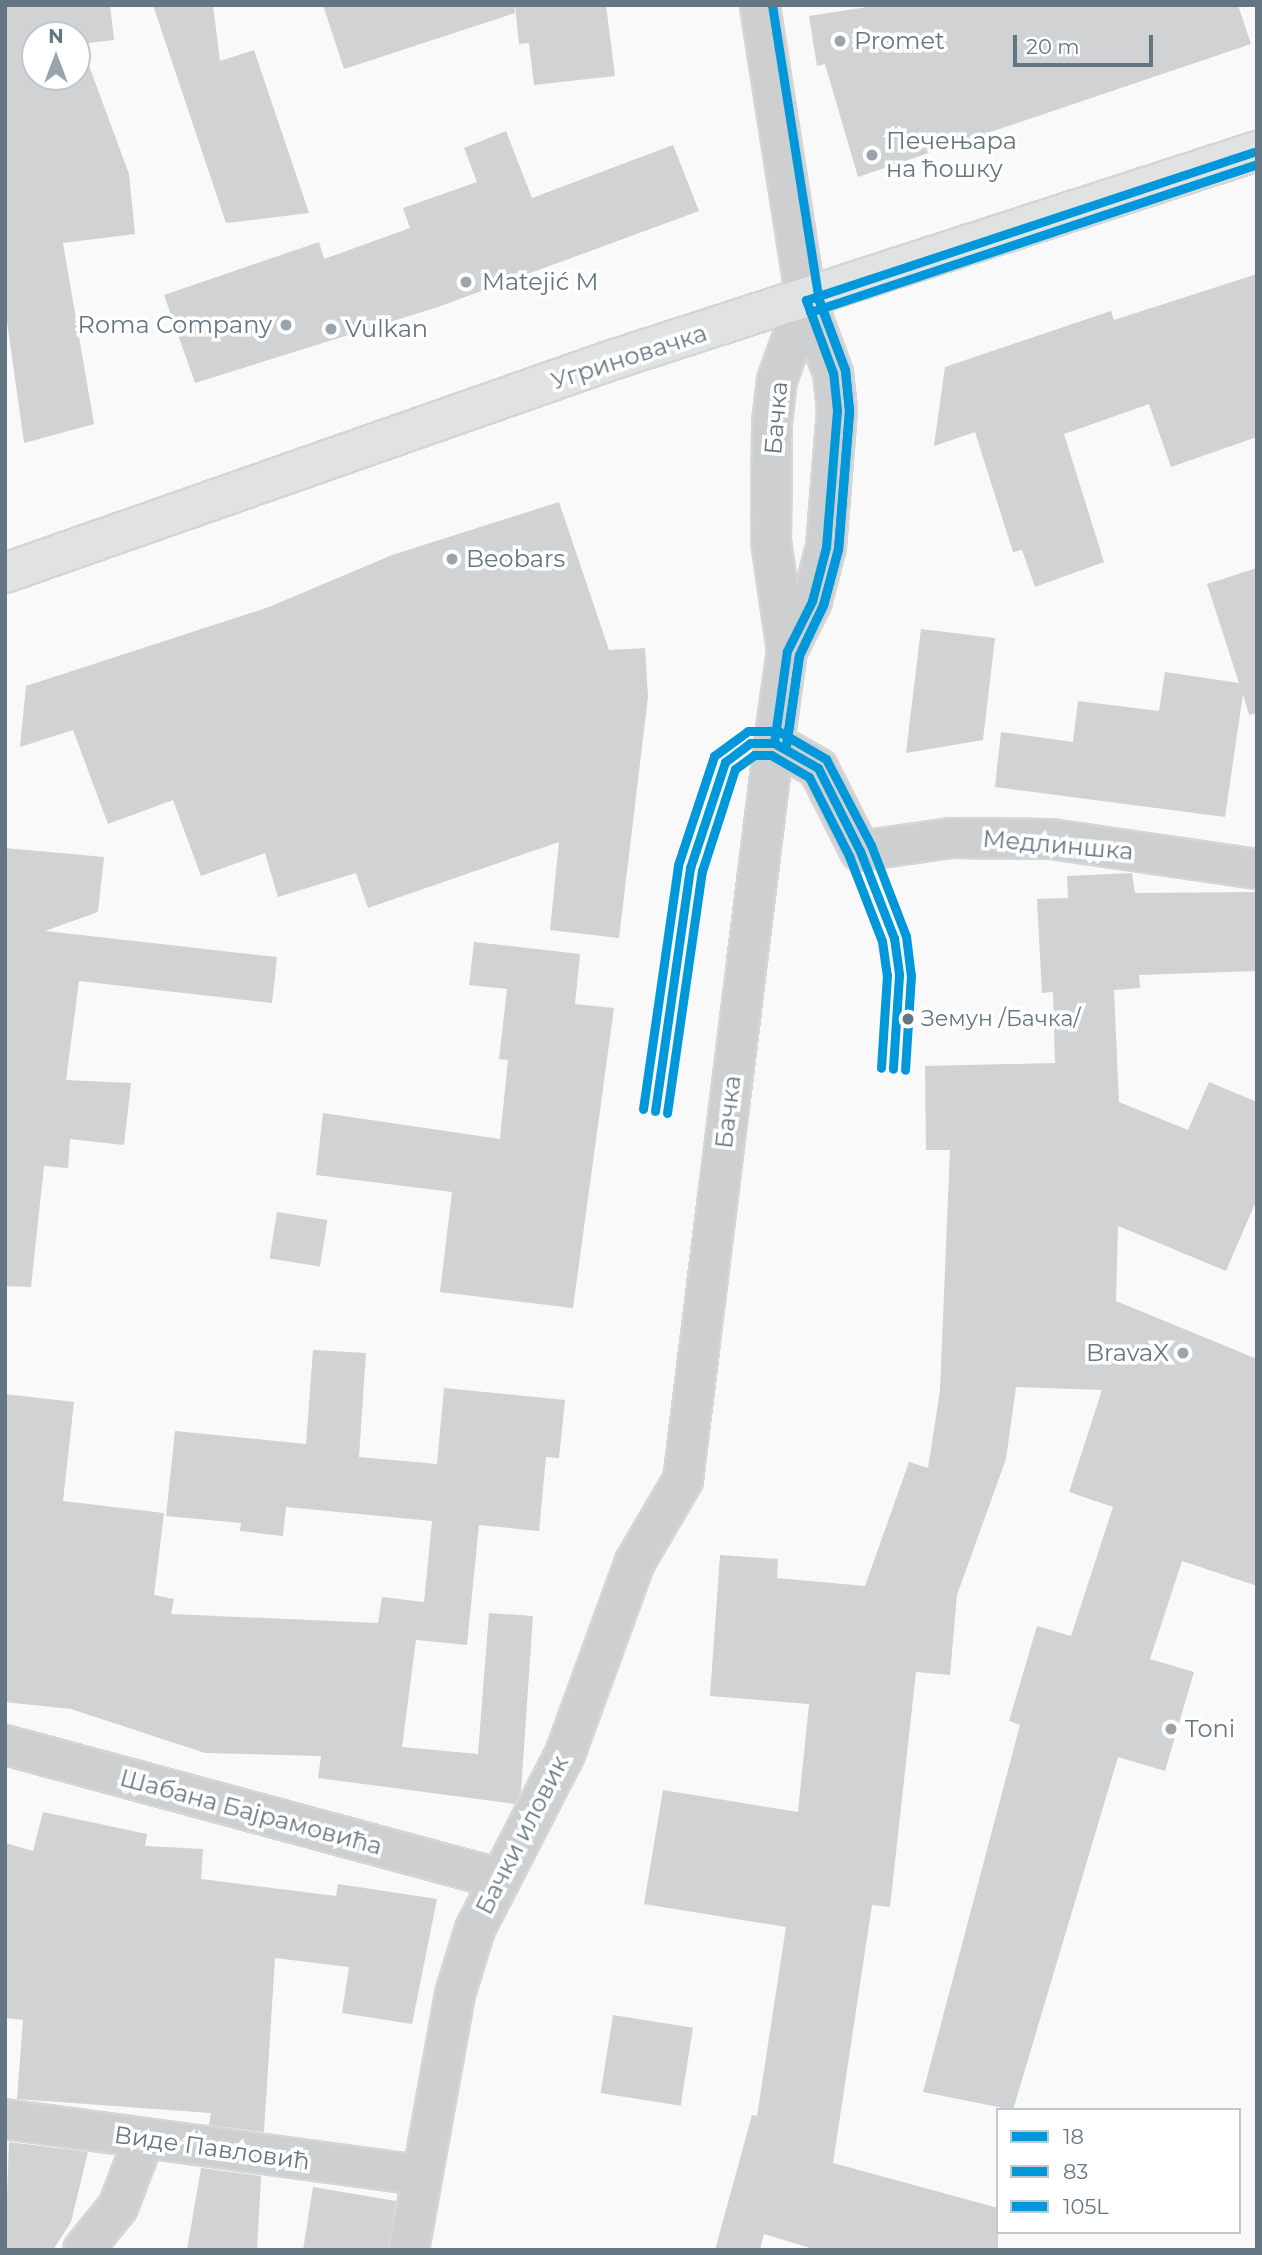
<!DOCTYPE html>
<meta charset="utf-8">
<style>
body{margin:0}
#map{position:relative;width:1262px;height:2255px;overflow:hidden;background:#f9f9f9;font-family:Montserrat,sans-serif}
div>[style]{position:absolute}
.building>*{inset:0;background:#d0d2d3;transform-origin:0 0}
.roads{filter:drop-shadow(2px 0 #d5d6d7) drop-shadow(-2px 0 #d5d6d7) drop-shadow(0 2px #d5d6d7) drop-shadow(0 -2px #d5d6d7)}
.minor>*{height:38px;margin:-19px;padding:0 19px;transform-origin:19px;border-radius:19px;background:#cecfd0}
.major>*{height:38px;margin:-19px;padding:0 19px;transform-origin:19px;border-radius:19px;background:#e1e2e2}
.bus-1>*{height:9px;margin:-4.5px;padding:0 4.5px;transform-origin:4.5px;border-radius:4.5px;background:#0098da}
.bus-2>*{height:9px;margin:-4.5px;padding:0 4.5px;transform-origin:4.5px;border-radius:4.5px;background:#0098da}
.bus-3>*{height:9px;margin:-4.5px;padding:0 4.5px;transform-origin:4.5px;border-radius:4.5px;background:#0098da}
.dots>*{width:19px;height:19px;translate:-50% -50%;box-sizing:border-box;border:4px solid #fff;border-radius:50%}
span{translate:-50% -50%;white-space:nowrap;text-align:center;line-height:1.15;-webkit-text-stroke:7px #fff;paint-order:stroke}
.bus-label{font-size:22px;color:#657683}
.left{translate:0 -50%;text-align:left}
.poi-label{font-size:24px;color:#657683}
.right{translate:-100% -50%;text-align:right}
.street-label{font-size:24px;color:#657683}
.frame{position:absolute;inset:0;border:7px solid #657683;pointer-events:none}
.legend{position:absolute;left:996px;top:2108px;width:245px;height:126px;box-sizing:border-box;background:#fff;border:2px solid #c1c8cd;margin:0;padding:9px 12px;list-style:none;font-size:21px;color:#657683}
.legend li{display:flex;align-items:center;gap:14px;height:35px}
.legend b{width:35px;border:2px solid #c1c8cd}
.north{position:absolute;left:21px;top:21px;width:70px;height:70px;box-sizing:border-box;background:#fff;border:2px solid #c1c8cd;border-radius:50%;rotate:0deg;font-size:19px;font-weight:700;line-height:28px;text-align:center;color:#657683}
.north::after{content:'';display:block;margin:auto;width:24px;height:32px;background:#99a4ac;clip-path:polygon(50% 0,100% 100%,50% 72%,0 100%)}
.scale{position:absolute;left:1013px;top:35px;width:140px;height:32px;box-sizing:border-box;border:4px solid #657683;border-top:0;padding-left:9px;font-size:21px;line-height:24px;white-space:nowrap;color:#657683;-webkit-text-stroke:5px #fff;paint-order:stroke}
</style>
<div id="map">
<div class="building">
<div style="clip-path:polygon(evenodd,5px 5px,110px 5px,114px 40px,81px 44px,129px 174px,135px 234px,63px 243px,94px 424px,24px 443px,5px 307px,5px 5px,35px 35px,77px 35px,77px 77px,35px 77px,35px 35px)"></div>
<div style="clip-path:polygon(153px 5px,213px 5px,220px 61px,254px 50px,309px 213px,226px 223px)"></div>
<div style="clip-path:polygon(323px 5px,514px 5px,515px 13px,344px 69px)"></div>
<div style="clip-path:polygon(515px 5px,606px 5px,615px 76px,534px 85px,529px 43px,519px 44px)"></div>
<div style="clip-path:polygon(880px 5px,1238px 5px,1251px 44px,858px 177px,825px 64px,817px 66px,809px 16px)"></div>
<div style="clip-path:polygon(506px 131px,532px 198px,673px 145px,699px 211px,438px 307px,195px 383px,164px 295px,319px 242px,324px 259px,410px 228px,403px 208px,477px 182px,464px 148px)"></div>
<div style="clip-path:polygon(1257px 274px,1257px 437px,1171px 467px,1149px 404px,1064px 434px,1104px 562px,1035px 587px,1022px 550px,1013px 552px,975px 432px,934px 446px,945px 367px,1111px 311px,1114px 320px)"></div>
<div style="clip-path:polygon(559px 502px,609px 650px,645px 648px,648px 697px,619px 938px,550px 930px,559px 842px,368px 908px,356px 873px,278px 897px,265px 853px,201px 876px,173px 800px,108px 824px,73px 730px,20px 747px,26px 686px,269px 607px,392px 555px)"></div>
<div style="clip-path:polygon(1257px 568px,1257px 713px,1249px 715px,1243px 694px,1225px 817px,995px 787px,1001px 732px,1073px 742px,1078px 701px,1159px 711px,1165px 672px,1239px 683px,1207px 584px)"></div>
<div style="clip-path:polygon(921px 629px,995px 638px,983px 740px,906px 753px)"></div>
<div style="clip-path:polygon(5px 848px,104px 857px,98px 912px,45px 931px,277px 957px,272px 1003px,79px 981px,66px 1080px,131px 1083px,124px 1145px,70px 1139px,68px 1168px,44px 1166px,31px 1287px,5px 1286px)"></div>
<div style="clip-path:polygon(1132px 873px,1135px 893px,1257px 892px,1257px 971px,1139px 975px,1140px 988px,1114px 990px,1119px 1102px,1188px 1130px,1209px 1082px,1257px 1102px,1257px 1199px,1226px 1271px,1118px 1226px,1116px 1301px,1257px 1359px,1257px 1586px,1182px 1561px,1150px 1659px,1194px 1672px,1165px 1771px,1118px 1757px,1013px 2110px,923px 2092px,1020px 1725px,1009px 1721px,1037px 1626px,1071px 1636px,1113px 1507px,1069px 1492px,1102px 1390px,1016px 1387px,1006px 1459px,957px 1595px,950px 1675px,916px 1672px,890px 1907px,872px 1905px,833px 2163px,998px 2208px,998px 2250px,817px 2250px,764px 2234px,760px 2250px,715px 2250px,752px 2115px,757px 2116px,786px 1927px,644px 1904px,663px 1790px,798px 1812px,809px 1704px,710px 1696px,720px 1555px,778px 1559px,777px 1578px,865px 1586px,909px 1462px,928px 1468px,940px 1391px,950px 1150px,926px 1150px,925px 1066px,1055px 1063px,1053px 992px,1042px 993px,1037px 899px,1068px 898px,1067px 876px)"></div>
<div style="clip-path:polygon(474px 942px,580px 954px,575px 1004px,614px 1008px,573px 1308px,440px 1292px,452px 1192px,316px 1175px,323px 1113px,500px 1139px,508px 1060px,499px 1059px,507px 989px,469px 985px)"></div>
<div style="left:277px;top:1212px;width:51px;height:47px;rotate:9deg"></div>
<div style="clip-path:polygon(313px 1350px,366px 1353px,359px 1457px,437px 1464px,444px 1388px,565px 1400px,559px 1458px,546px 1457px,539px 1531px,479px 1525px,467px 1645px,416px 1640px,402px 1747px,478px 1754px,489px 1613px,533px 1616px,521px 1791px,515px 1804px,318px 1778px,321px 1756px,205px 1753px,71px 1709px,5px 1702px,5px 1394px,74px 1402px,63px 1501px,164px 1513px,154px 1595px,174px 1599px,171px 1614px,378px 1623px,382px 1597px,424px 1602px,432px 1521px,286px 1507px,283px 1536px,240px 1531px,241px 1523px,166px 1516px,175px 1431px,306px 1444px)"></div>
<div style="clip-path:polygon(43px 1812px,147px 1834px,145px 1846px,203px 1849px,201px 1879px,336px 1896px,338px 1884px,437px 1899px,412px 2024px,342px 2013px,349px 1967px,275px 1958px,264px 2132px,209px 2125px,211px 2113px,17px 2099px,23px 2020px,5px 2018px,5px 1843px,33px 1851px)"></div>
<div style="left:613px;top:2015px;width:81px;height:79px;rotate:9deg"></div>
<div style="clip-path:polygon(9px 2142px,88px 2152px,71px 2222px,53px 2250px,5px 2250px)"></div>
<div style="clip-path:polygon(201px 2168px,261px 2176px,257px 2250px,187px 2250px)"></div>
<div style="clip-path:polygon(313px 2187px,396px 2201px,388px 2250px,303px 2250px)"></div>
</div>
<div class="roads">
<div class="minor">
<div style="left:787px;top:651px;width:111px;rotate:-98.3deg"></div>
<div style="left:771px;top:541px;width:119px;rotate:-89.5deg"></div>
<div style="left:772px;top:422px;width:42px;rotate:-83.2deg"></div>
<div style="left:777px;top:380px;width:85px;rotate:-70.1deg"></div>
<div style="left:774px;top:743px;width:51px;rotate:29.6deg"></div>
<div style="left:818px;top:768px;width:93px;rotate:63.2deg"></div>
<div style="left:860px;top:851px;width:92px;rotate:-8.1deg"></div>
<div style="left:951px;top:838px;width:100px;rotate:0.6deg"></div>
<div style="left:1051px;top:839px;width:208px;rotate:8.3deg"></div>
<div style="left:5px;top:1745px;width:510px;rotate:15.13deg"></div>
<div style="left:5px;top:2119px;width:418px;rotate:7.7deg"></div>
<div style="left:83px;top:2250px;width:55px;rotate:-50.9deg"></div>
<div style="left:118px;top:2207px;width:73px;rotate:-69.1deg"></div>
<div style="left:409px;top:2250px;width:260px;rotate:-79.8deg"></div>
<div style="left:455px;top:1994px;width:68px;rotate:-72.9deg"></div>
<div style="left:475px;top:1929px;width:197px;rotate:-62.8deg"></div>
<div style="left:565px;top:1754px;width:204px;rotate:-70deg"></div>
<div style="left:635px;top:1562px;width:95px;rotate:-59.7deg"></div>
<div style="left:683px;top:1480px;width:743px;rotate:-82.96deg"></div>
<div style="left:774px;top:743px;width:93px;rotate:-82deg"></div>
<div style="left:787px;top:651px;width:56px;rotate:-63.4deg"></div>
<div style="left:812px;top:601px;width:56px;rotate:-75.5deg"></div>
<div style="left:826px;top:547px;width:137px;rotate:-85.4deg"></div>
<div style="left:837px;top:410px;width:37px;rotate:-96deg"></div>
<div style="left:833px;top:373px;width:78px;rotate:-110.3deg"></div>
<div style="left:806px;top:300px;width:299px;rotate:-98.9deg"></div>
</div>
<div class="major">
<div style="left:5px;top:573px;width:643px;rotate:-19.34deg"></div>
<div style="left:612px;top:360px;width:678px;rotate:-17.95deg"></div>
</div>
</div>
<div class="bus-1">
<div style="left:806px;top:300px;width:475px;rotate:-18.3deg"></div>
<div style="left:774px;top:743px;width:93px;rotate:-82deg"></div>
<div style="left:787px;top:651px;width:56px;rotate:-63.4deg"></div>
<div style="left:812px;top:601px;width:56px;rotate:-75.5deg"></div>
<div style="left:826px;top:547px;width:137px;rotate:-85.4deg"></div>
<div style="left:837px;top:410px;width:37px;rotate:-96deg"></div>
<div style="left:833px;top:373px;width:78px;rotate:-110.3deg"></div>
<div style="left:655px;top:1111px;width:246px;rotate:-81.8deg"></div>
<div style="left:690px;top:868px;width:112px;rotate:-71.7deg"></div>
<div style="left:725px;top:762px;width:31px;rotate:-37deg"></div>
<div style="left:750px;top:743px;width:24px"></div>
<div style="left:774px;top:743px;width:51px;rotate:29.6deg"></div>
<div style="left:818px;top:768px;width:93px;rotate:63.2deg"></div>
<div style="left:860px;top:851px;width:93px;rotate:68.7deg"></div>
<div style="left:894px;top:938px;width:37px;rotate:82deg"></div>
<div style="left:899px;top:975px;width:94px;rotate:93.7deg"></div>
</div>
<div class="bus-2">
<div style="left:810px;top:312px;width:471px;rotate:-18.3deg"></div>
<div style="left:786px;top:745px;width:91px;rotate:-81.8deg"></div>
<div style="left:799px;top:655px;width:55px;rotate:-64.4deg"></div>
<div style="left:823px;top:605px;width:58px;rotate:-75deg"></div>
<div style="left:838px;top:549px;width:138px;rotate:-85.4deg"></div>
<div style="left:849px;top:411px;width:41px;rotate:-95.6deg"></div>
<div style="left:845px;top:370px;width:79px;rotate:-110.7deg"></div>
<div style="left:667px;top:1113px;width:245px;rotate:-81.8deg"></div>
<div style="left:702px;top:871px;width:107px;rotate:-72.1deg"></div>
<div style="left:735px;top:769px;width:24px;rotate:-36deg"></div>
<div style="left:754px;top:755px;width:17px"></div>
<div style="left:771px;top:755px;width:44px;rotate:30.1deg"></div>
<div style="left:809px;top:777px;width:89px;rotate:63.1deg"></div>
<div style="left:849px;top:856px;width:91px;rotate:68.8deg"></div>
<div style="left:882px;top:941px;width:34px;rotate:82deg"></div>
<div style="left:887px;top:975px;width:93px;rotate:93.7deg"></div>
</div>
<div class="bus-3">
<div style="left:772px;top:5px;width:296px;rotate:81deg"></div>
<div style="left:818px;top:297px;width:78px;rotate:69.7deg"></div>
<div style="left:845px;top:370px;width:40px;rotate:84.3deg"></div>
<div style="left:849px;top:410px;width:139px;rotate:94.5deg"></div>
<div style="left:838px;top:549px;width:58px;rotate:105deg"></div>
<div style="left:823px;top:605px;width:55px;rotate:115.6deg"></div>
<div style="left:799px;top:655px;width:91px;rotate:98.2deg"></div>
<div style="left:643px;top:1109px;width:246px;rotate:-81.8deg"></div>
<div style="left:678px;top:865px;width:115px;rotate:-71.7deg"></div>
<div style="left:714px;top:756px;width:42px;rotate:-36.3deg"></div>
<div style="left:748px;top:731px;width:30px"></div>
<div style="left:778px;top:731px;width:56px;rotate:30.3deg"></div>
<div style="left:826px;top:759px;width:97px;rotate:62.4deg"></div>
<div style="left:871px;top:845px;width:97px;rotate:69deg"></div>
<div style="left:906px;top:936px;width:39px;rotate:83deg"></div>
<div style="left:911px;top:975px;width:95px;rotate:93.6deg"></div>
</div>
<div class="dots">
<div style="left:840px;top:41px;background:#99a4ac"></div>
<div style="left:872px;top:155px;background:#99a4ac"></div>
<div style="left:466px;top:282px;background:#99a4ac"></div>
<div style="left:286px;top:325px;background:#99a4ac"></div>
<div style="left:331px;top:329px;background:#99a4ac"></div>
<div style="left:452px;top:559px;background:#99a4ac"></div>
<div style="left:908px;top:1019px;background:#657683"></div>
<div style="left:1183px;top:1353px;background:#99a4ac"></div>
<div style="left:1171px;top:1729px;background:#99a4ac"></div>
</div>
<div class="bus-label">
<span class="left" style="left:921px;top:1019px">Земун /Бачка/</span>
</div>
<div class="poi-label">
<span class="left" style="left:854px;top:41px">Promet</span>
<span class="left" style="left:886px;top:155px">Печењара<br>на ћошку</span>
<span class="left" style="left:482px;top:282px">Matejić M</span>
<span class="right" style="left:272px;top:325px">Roma Company</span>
<span class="left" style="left:345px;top:329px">Vulkan</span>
<span class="left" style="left:466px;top:559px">Beobars</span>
<span class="right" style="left:1169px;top:1353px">BravaX</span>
<span class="left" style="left:1185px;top:1729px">Toni</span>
</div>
<div class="street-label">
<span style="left:629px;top:357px;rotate:-18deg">Угриновачка</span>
<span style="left:776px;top:418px;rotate:-85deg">Бачка</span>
<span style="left:1058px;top:845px;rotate:5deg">Медлиншка</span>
<span style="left:728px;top:1112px;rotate:-83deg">Бачка</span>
<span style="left:251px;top:1812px;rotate:15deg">Шабана Бајрамовића</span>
<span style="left:522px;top:1835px;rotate:-63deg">Бачки иловик</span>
<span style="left:212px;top:2148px;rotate:8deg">Виде Павловић</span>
</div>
<div class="frame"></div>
<ul class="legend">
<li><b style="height:9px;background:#0098da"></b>18</li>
<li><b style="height:9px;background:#0098da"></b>83</li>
<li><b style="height:9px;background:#0098da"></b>105L</li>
</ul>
<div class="north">N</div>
<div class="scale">20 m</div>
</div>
